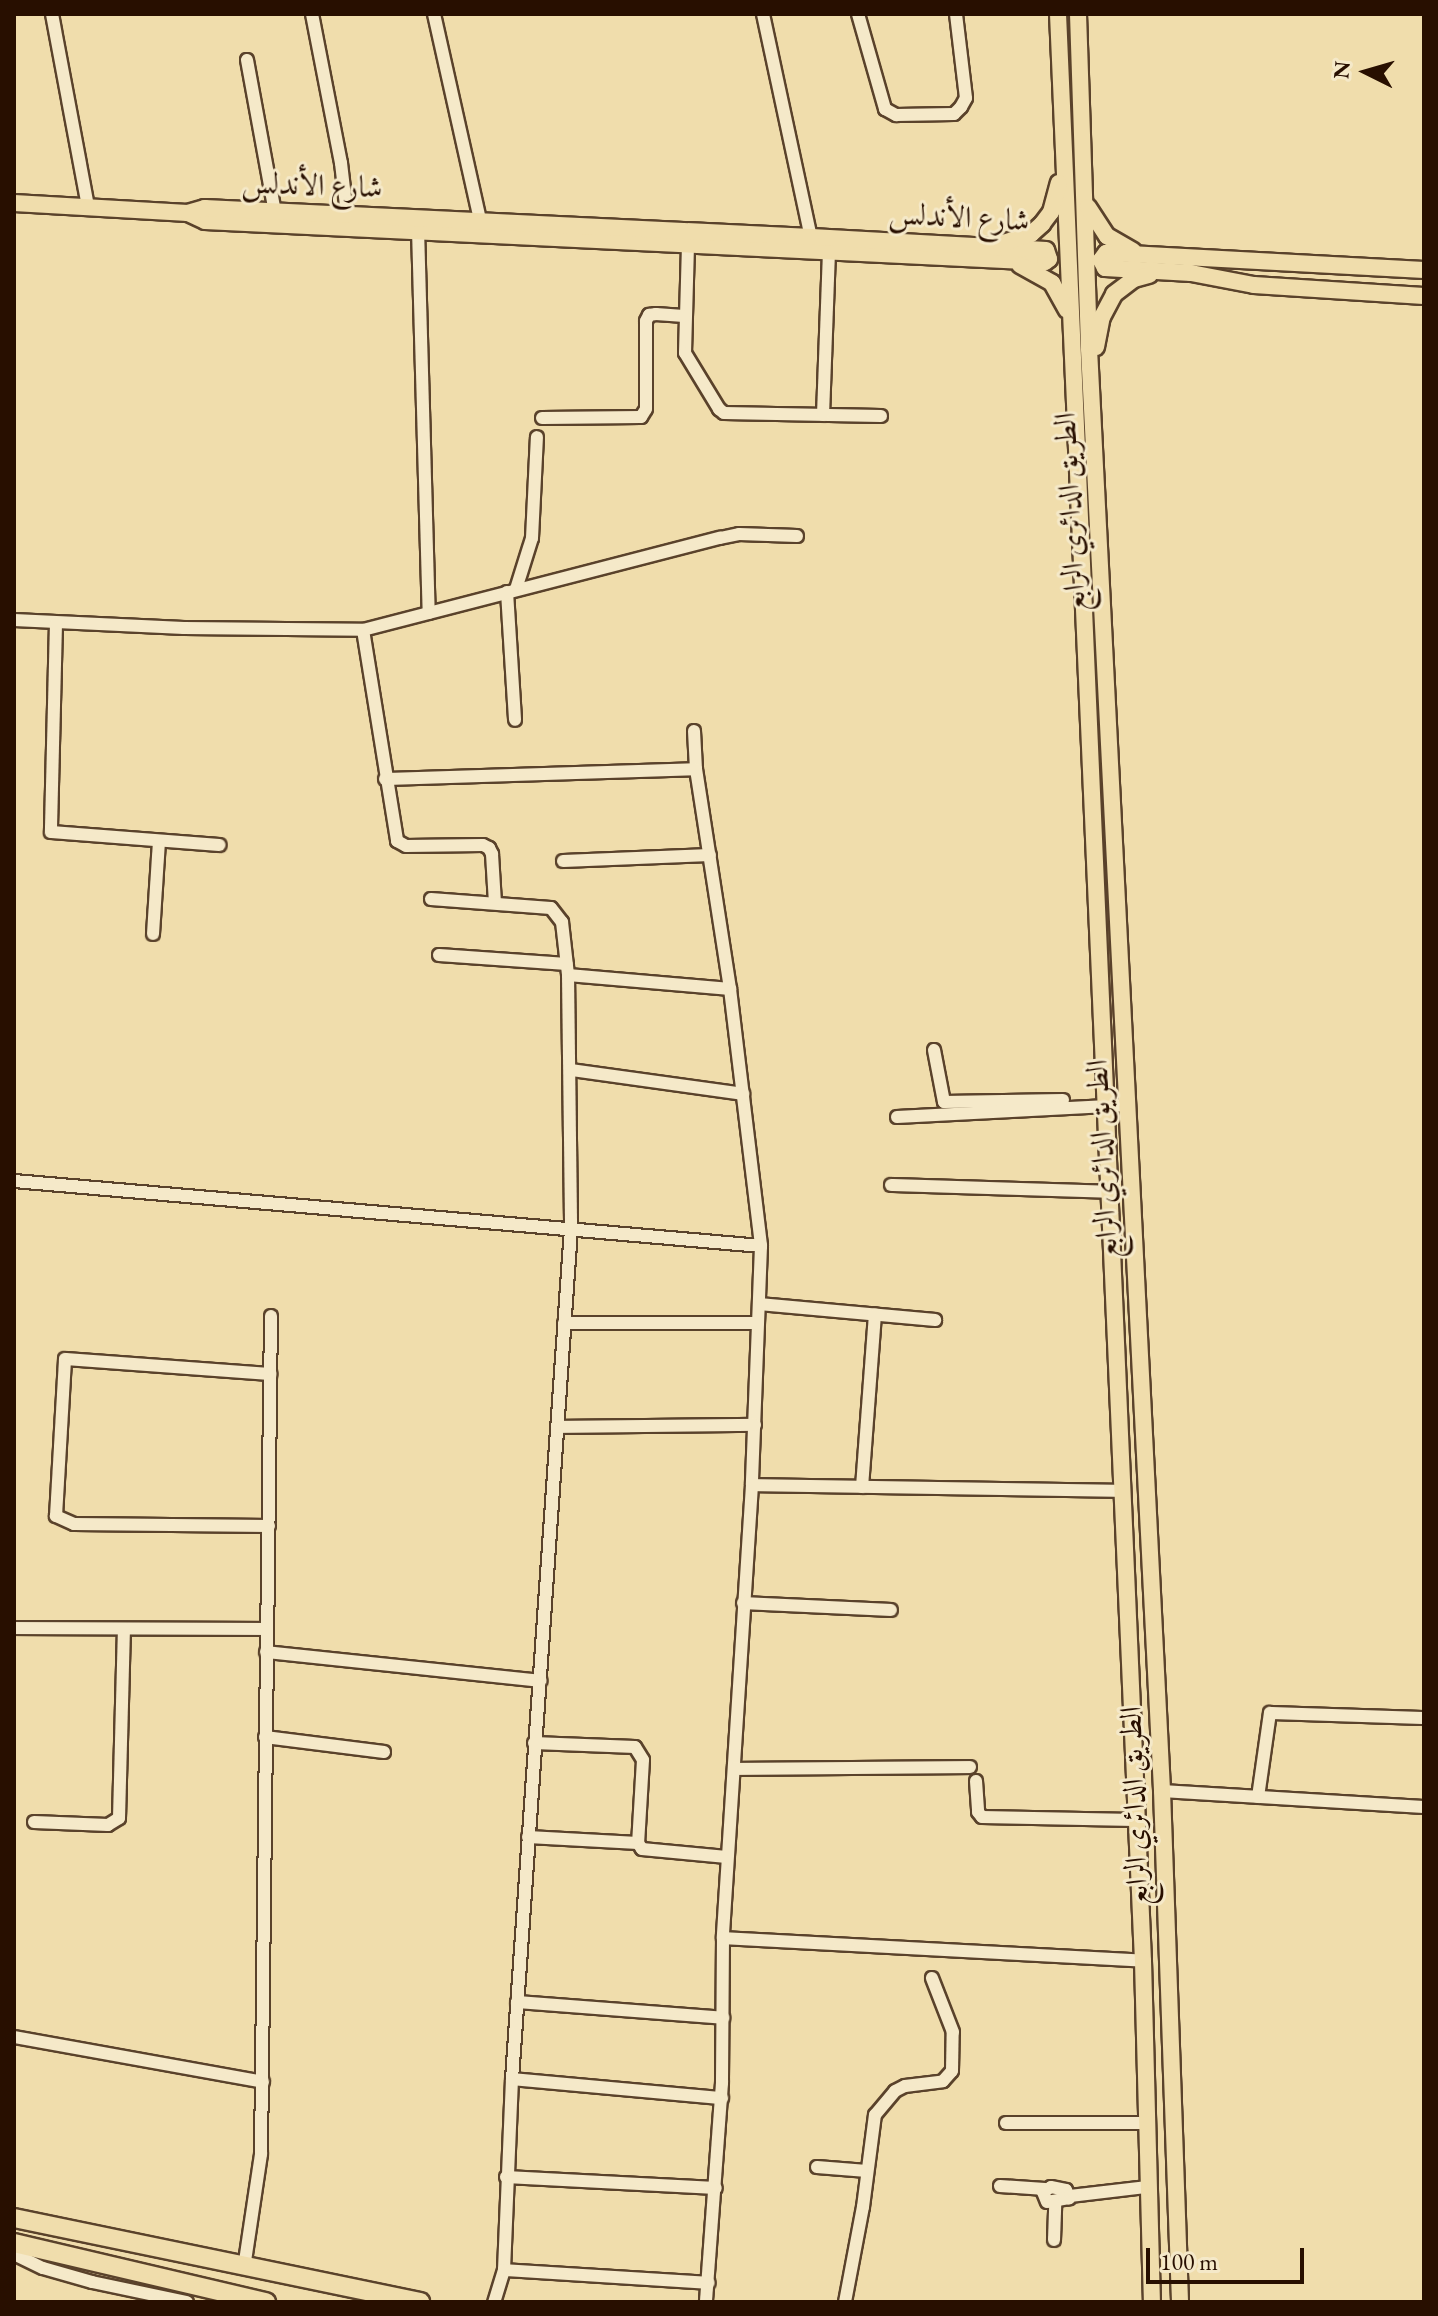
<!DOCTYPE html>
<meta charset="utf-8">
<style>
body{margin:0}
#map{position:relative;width:1438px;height:2316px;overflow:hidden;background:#f0ddac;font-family:"EB Garamond",Amiri,serif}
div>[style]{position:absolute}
.roads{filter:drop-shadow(2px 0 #5a422b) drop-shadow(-2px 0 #5a422b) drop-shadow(0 2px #5a422b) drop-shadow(0 -2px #5a422b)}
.minor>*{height:12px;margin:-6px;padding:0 6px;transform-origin:6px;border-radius:6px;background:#f5e9c9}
.major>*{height:16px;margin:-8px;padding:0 8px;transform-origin:8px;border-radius:8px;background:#f0ddac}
.highway>*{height:18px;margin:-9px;padding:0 9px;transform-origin:9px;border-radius:9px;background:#f0ddac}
span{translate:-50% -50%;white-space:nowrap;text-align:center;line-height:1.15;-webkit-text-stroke:6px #f5e9c9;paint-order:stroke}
.street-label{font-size:30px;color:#280f00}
.frame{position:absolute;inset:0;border:16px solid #280f00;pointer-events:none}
.north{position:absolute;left:1326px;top:32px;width:80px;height:80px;-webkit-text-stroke:6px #f5e9c9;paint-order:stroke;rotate:275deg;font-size:22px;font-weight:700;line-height:32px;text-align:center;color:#280f00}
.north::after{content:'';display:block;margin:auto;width:28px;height:36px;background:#280f00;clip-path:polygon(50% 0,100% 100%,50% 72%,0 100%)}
.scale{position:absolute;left:1146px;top:2248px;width:158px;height:36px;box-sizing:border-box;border:4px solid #280f00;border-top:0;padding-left:10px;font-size:24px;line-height:28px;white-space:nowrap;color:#280f00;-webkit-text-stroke:6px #f5e9c9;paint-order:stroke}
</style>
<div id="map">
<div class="roads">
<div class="minor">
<div style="left:52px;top:14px;width:196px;rotate:79.4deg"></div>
<div style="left:312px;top:14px;width:152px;rotate:79deg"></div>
<div style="left:341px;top:163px;width:51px;rotate:83.3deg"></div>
<div style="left:434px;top:14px;width:210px;rotate:77.4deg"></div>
<div style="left:763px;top:14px;width:228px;rotate:77.9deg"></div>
<div style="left:858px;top:14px;width:99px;rotate:74.1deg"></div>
<div style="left:885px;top:109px;width:13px;rotate:29deg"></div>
<div style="left:896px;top:115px;width:58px;rotate:-1deg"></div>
<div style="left:954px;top:114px;width:10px;rotate:-45deg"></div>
<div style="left:961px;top:107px;width:10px;rotate:-61deg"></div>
<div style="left:966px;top:98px;width:85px;rotate:-96.8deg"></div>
<div style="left:247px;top:60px;width:155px;rotate:79.6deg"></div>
<div style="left:418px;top:229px;width:384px;rotate:88.4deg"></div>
<div style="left:688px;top:245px;width:108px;rotate:91.6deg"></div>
<div style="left:685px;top:353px;width:66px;rotate:58.7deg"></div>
<div style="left:719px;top:409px;width:6px;rotate:39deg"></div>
<div style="left:724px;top:413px;width:157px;rotate:1.1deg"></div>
<div style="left:823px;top:415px;width:163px;rotate:-87.9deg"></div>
<div style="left:542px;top:418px;width:99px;rotate:-0.6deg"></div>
<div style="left:641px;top:417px;width:9px;rotate:-58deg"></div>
<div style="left:646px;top:409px;width:88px;rotate:-90deg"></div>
<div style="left:646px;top:321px;width:7px;rotate:-63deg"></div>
<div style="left:649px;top:315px;width:7px;rotate:-8deg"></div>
<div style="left:656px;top:314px;width:28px;rotate:4deg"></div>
<div style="left:516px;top:589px;width:53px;rotate:-72.6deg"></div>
<div style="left:532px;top:538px;width:101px;rotate:-87.2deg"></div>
<div style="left:507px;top:592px;width:128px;rotate:86.4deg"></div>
<div style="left:14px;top:620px;width:170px;rotate:2.7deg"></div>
<div style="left:184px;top:628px;width:179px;rotate:0.6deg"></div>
<div style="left:363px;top:630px;width:369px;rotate:-14.5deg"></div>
<div style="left:720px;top:538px;width:19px;rotate:-12deg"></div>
<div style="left:739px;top:534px;width:58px;rotate:2deg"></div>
<div style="left:56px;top:623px;width:209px;rotate:91.4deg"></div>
<div style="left:51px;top:832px;width:169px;rotate:4.4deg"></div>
<div style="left:363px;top:630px;width:214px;rotate:80.8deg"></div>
<div style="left:397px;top:841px;width:10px;rotate:29deg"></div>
<div style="left:406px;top:846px;width:77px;rotate:-0.7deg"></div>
<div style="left:483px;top:845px;width:7px;rotate:27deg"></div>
<div style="left:489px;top:848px;width:7px;rotate:63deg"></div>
<div style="left:492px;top:854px;width:49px;rotate:86.5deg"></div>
<div style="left:694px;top:731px;width:38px;rotate:87deg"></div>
<div style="left:696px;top:769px;width:223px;rotate:81.2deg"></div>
<div style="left:730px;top:989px;width:259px;rotate:83.1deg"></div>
<div style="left:761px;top:1246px;width:239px;rotate:92.2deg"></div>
<div style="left:752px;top:1485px;width:454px;rotate:93.7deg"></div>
<div style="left:723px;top:1938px;width:145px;rotate:90.4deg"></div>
<div style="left:722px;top:2083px;width:220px;rotate:94.2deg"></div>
<div style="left:385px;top:779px;width:311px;rotate:-1.8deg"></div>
<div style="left:563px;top:861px;width:147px;rotate:-2.3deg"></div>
<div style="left:431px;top:899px;width:120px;rotate:4.3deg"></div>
<div style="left:551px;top:908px;width:18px;rotate:52deg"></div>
<div style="left:562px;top:922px;width:53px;rotate:83.5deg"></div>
<div style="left:568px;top:975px;width:254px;rotate:89.3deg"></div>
<div style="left:571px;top:1229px;width:852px;rotate:93.97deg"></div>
<div style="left:512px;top:2079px;width:191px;rotate:92.4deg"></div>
<div style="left:504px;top:2270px;width:34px;rotate:107deg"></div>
<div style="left:153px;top:934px;width:93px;rotate:-86.3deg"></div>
<div style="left:439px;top:955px;width:128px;rotate:4deg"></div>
<div style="left:568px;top:975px;width:163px;rotate:4.9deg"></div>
<div style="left:934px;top:1050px;width:53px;rotate:79.1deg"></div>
<div style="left:944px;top:1102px;width:119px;rotate:-1deg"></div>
<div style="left:571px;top:1070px;width:174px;rotate:7.9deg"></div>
<div style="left:897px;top:1117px;width:230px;rotate:-3deg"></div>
<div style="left:14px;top:1181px;width:750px;rotate:4.97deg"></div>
<div style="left:891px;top:1185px;width:219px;rotate:1.8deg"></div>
<div style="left:759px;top:1304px;width:177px;rotate:5.2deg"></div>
<div style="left:564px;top:1323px;width:194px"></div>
<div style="left:558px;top:1427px;width:197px;rotate:-0.6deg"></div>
<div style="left:752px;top:1485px;width:372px;rotate:0.9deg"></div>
<div style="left:862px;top:1487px;width:173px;rotate:-85.7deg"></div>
<div style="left:269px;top:1526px;width:195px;rotate:-179.4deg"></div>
<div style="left:74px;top:1524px;width:20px;rotate:-156deg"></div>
<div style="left:56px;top:1516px;width:157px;rotate:-86.7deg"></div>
<div style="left:65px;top:1359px;width:206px;rotate:4.2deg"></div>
<div style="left:743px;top:1603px;width:148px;rotate:2.7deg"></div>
<div style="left:14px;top:1628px;width:253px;rotate:0.2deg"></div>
<div style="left:266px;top:1652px;width:276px;rotate:6deg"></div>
<div style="left:265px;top:1737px;width:120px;rotate:7.2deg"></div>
<div style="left:534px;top:1743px;width:101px;rotate:2.3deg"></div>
<div style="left:635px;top:1747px;width:15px;rotate:58deg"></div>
<div style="left:643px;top:1760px;width:83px;rotate:93.4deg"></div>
<div style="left:638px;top:1843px;width:7px;rotate:56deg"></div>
<div style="left:642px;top:1849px;width:85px;rotate:5.4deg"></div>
<div style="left:734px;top:1769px;width:236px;rotate:-0.5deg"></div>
<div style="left:976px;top:1781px;width:31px;rotate:86deg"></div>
<div style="left:978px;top:1812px;width:6px;rotate:51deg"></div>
<div style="left:982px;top:1817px;width:153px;rotate:1.1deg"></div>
<div style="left:1162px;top:1791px;width:262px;rotate:3.5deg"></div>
<div style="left:1258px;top:1797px;width:85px;rotate:-81.9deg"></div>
<div style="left:1270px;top:1713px;width:154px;rotate:1.9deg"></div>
<div style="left:34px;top:1822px;width:74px;rotate:2.3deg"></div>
<div style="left:108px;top:1825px;width:13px;rotate:-32deg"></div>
<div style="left:119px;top:1818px;width:189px;rotate:-88.5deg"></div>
<div style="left:528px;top:1837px;width:110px;rotate:3.1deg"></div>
<div style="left:723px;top:1938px;width:421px;rotate:3.1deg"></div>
<div style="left:517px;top:2002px;width:207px;rotate:4.4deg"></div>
<div style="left:14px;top:2037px;width:253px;rotate:10.2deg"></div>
<div style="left:512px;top:2079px;width:211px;rotate:5.2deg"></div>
<div style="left:1006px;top:2123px;width:140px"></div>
<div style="left:817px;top:2167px;width:50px;rotate:4.6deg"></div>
<div style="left:506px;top:2177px;width:210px;rotate:3deg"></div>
<div style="left:1000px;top:2186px;width:45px;rotate:3.8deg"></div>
<div style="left:1051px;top:2187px;width:15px;rotate:11deg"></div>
<div style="left:1066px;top:2190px;width:9px;rotate:69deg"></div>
<div style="left:1069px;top:2198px;width:22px;rotate:170deg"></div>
<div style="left:1047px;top:2202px;width:11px;rotate:-112deg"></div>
<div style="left:1043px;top:2192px;width:9px;rotate:-32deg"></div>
<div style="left:1070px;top:2196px;width:78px;rotate:-6.7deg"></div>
<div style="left:1054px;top:2240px;width:37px;rotate:-88deg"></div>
<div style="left:14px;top:2254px;width:32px;rotate:26deg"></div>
<div style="left:43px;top:2268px;width:51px;rotate:15.9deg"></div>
<div style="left:92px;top:2282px;width:97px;rotate:11.9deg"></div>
<div style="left:244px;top:2268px;width:115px;rotate:-81.5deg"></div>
<div style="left:261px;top:2154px;width:838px;rotate:-89.32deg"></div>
<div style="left:504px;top:2270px;width:205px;rotate:3.6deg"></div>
<div style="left:845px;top:2302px;width:97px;rotate:-79.3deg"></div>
<div style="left:863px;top:2207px;width:93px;rotate:-82.6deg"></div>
<div style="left:875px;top:2115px;width:31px;rotate:-50deg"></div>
<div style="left:895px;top:2091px;width:11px;rotate:-27deg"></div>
<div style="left:905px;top:2086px;width:38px;rotate:-7deg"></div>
<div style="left:943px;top:2081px;width:13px;rotate:-48deg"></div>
<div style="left:952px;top:2071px;width:39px;rotate:-89deg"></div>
<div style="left:953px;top:2032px;width:58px;rotate:-111.3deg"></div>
</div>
<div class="major">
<div style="left:1058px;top:14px;width:1949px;rotate:87.5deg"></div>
<div style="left:1143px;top:1961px;width:341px;rotate:88.5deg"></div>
<div style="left:1078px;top:14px;width:335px;rotate:88.1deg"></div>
<div style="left:1089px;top:349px;width:1444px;rotate:87.1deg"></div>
<div style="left:1162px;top:1791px;width:511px;rotate:87.98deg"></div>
<div style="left:14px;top:203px;width:174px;rotate:3.3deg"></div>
<div style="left:188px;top:213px;width:19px;rotate:25deg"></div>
<div style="left:205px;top:221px;width:841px;rotate:2.79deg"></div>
<div style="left:1045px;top:262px;width:5px;rotate:-37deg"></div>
<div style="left:1049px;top:259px;width:9px;rotate:-108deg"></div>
<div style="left:1046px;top:250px;width:235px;rotate:-176.8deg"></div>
<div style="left:811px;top:237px;width:607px;rotate:-177.26deg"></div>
<div style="left:205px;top:208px;width:18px;rotate:164deg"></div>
<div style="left:1088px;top:207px;width:35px;rotate:57deg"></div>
<div style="left:1107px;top:236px;width:30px;rotate:30deg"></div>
<div style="left:1000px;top:244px;width:33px;rotate:-18deg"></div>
<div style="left:1031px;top:234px;width:15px;rotate:-42deg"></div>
<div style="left:1042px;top:224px;width:15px;rotate:-53deg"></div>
<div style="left:1051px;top:212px;width:30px;rotate:-75deg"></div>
<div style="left:1020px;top:265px;width:37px;rotate:29deg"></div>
<div style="left:1052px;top:283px;width:31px;rotate:61deg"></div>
<div style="left:1424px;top:270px;width:318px;rotate:-176.9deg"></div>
<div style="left:1106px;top:253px;width:9px;rotate:126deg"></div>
<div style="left:1101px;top:260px;width:9px;rotate:63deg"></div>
<div style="left:1105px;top:268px;width:86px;rotate:3.3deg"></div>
<div style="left:1191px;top:273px;width:64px;rotate:10.8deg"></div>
<div style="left:1254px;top:285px;width:170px;rotate:3.7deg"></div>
<div style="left:1096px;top:347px;width:31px;rotate:-79deg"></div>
<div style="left:1102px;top:317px;width:26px;rotate:-62deg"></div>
<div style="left:1114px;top:294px;width:25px;rotate:-37deg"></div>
<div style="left:1134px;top:279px;width:16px;rotate:-15deg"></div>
</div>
<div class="highway">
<div style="left:14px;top:2218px;width:415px;rotate:11.7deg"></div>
<div style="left:14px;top:2243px;width:259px;rotate:13.2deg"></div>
</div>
</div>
<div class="street-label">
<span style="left:312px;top:185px;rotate:2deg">شارع الأندلس</span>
<span style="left:959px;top:217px;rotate:3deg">شارع الأندلس</span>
<span style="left:1070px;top:512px;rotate:-93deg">الطريق الدائري الرابع</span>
<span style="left:1102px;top:1159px;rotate:-93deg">الطريق الدائري الرابع</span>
<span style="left:1134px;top:1806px;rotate:-92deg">الطريق الدائري الرابع</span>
</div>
<div class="frame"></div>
<div class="north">N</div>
<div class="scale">100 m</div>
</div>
